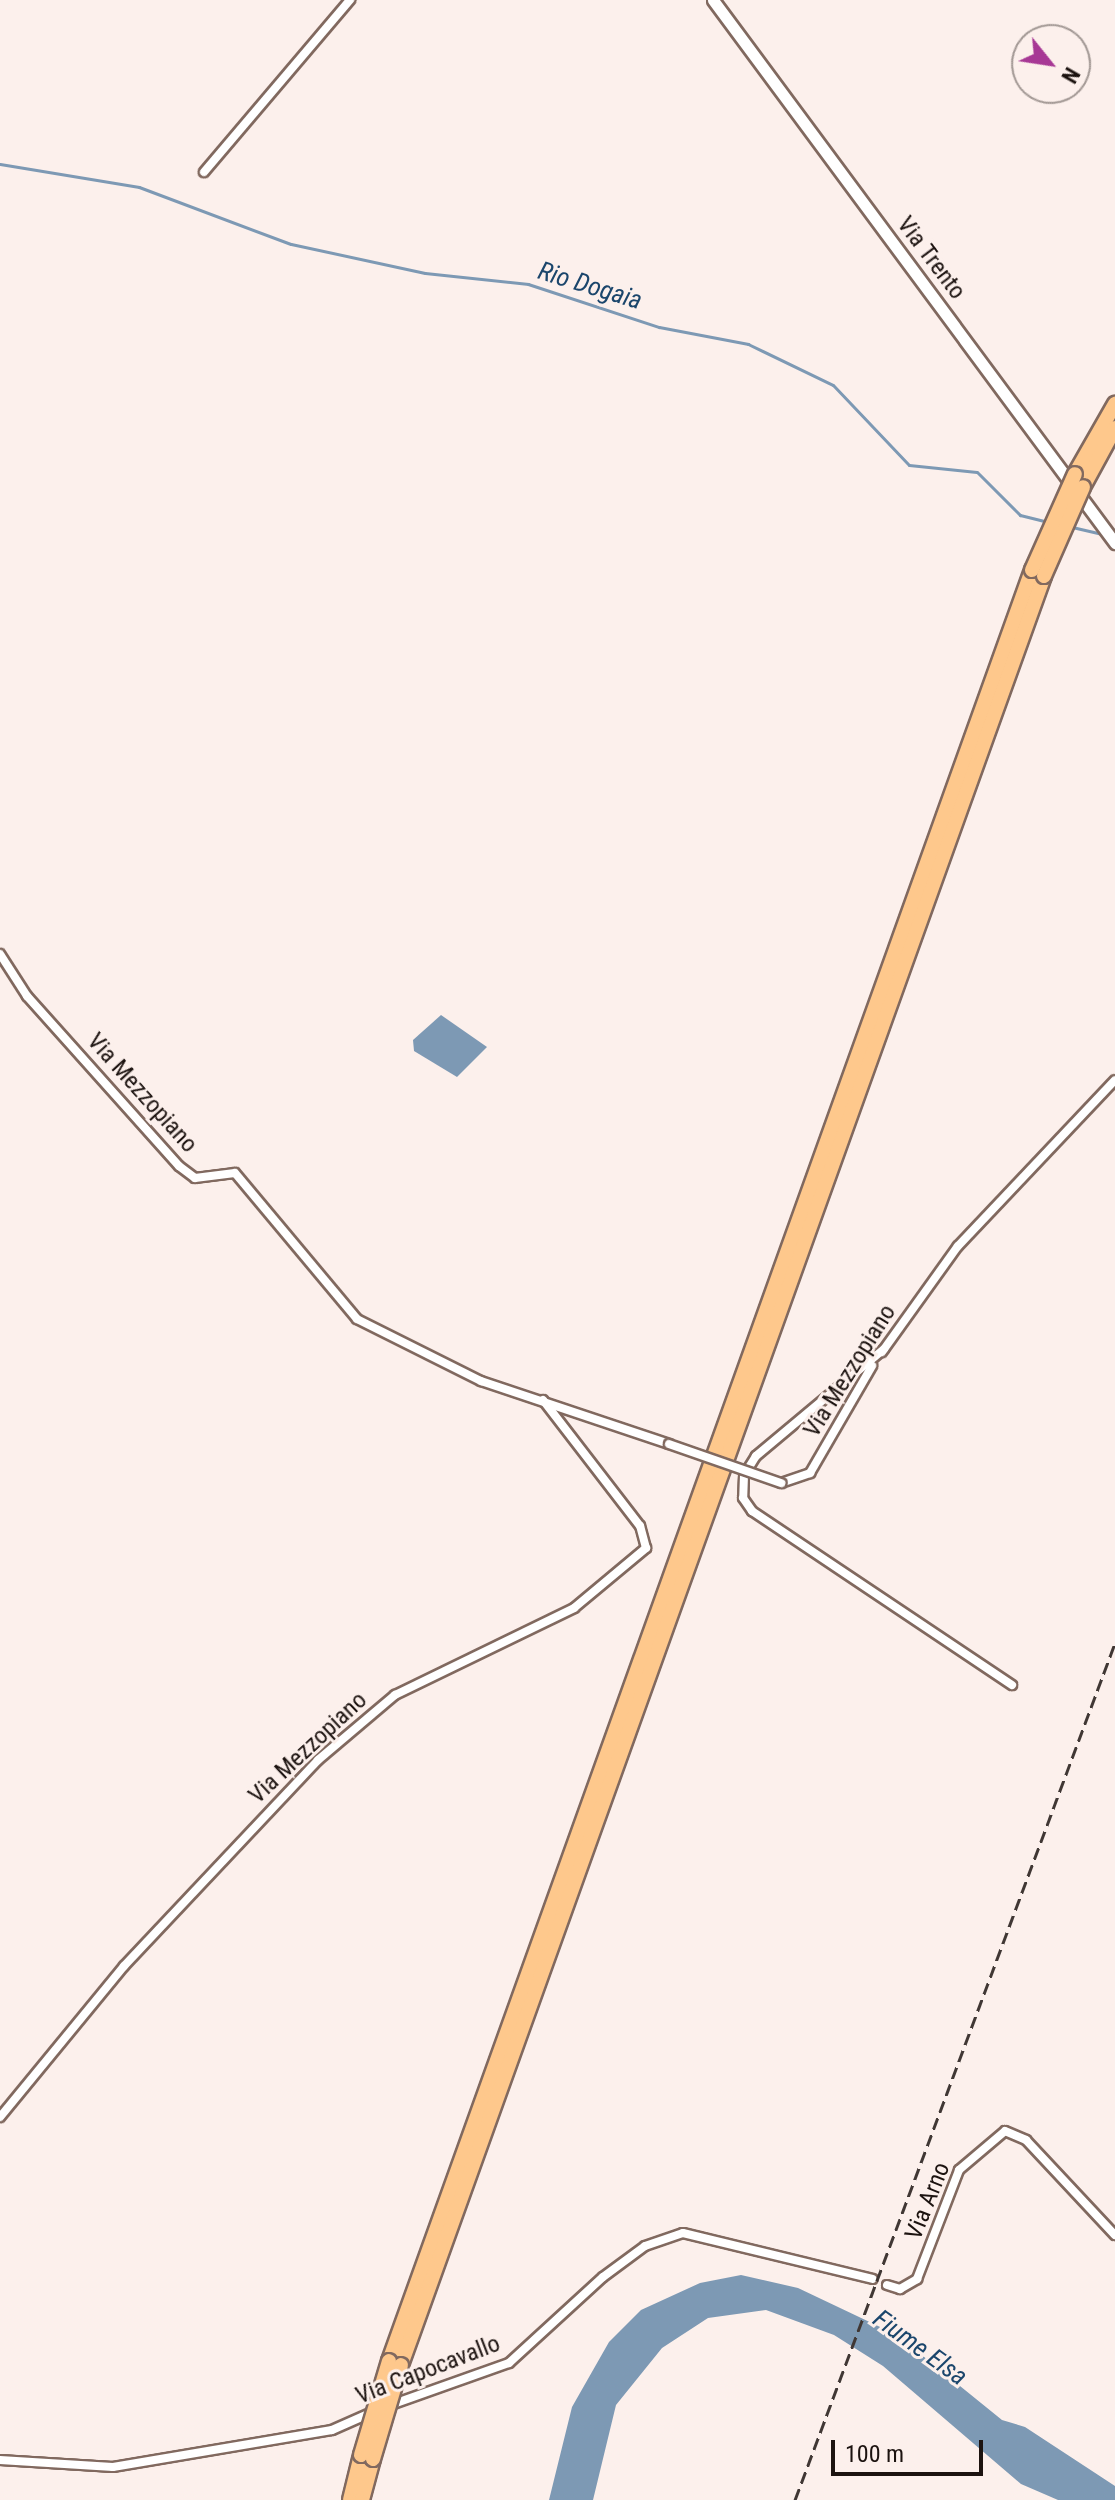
<!DOCTYPE html>
<style>
body{margin:0}
#map{position:relative;width:1115px;height:2500px;overflow:hidden;background:#fcf0ec;font-family:"Roboto Condensed",sans-serif}
div>[style]{position:absolute}
.water>*{inset:0;background:#7d99b4}
.stream>*{height:3px;margin:-1.5px;padding:0 1.5px;transform-origin:1.5px;border-radius:1.5px;background:#7d99b4}
.roads{filter:drop-shadow(2px 0 #81695f) drop-shadow(-2px 0 #81695f) drop-shadow(0 2px #81695f) drop-shadow(0 -2px #81695f)}
.minor>*{height:8px;margin:-4px;padding:0 4px;transform-origin:4px;border-radius:4px;background:#fff}
.tertiary>*{height:11px;margin:-5.5px;padding:0 5.5px;transform-origin:5.5px;border-radius:5.5px;background:#fff}
.trunk>*{height:14px;margin:-7px;padding:0 7px;transform-origin:7px;border-radius:7px;background:#fec88c}
.rail>*{height:3px;margin-top:-1.5px;transform-origin:0;background:repeating-linear-gradient(90deg,#403734 0 12px,transparent 0 18px)}
.bridges{filter:drop-shadow(2px 0 #81695f) drop-shadow(-2px 0 #81695f) drop-shadow(0 2px #81695f) drop-shadow(0 -2px #81695f)}
.minor-bridge>*{height:8px;margin:-4px;padding:0 4px;transform-origin:4px;border-radius:4px;background:#fff}
.trunk-bridge>*{height:14px;margin:-7px;padding:0 7px;transform-origin:7px;border-radius:7px;background:#fec88c}
span{translate:-50% -50%;white-space:nowrap;text-align:center;line-height:1.15;-webkit-text-stroke:6px #fcf0ec;paint-order:stroke}
.street-label{font-size:24px;color:#1c1310}
.water-label{font-size:26px;color:#1b466c;font-style:italic}
.north{position:absolute;left:1011px;top:24px;width:80px;height:80px;box-sizing:border-box;background:#fcf0ec;border:2px solid #a29894;border-radius:50%;rotate:120deg;font-size:22px;font-weight:700;line-height:32px;text-align:center;color:#1c1310}
.north::after{content:'';display:block;margin:auto;width:28px;height:36px;background:#a73895;clip-path:polygon(50% 0,100% 100%,50% 72%,0 100%)}
.scale{position:absolute;left:831px;top:2440px;width:152px;height:36px;box-sizing:border-box;border:4px solid #1c1310;border-top:0;padding-left:10px;font-size:24px;line-height:28px;white-space:nowrap;color:#1c1310;-webkit-text-stroke:6px #fcf0ec;paint-order:stroke}
</style>
<div id="map">
<div class="water">
<div style="clip-path:polygon(441px 1015px,487px 1047px,457px 1077px,414px 1051px,413px 1040px)"></div>
<div style="clip-path:polygon(741px 2275px,798px 2288px,897px 2335px,1002px 2420px,1025px 2427px,1115px 2486px,1115px 2500px,1058px 2500px,1021px 2484px,883px 2366px,834px 2335px,766px 2310px,708px 2318px,662px 2348px,616px 2405px,593px 2500px,549px 2500px,572px 2407px,609px 2342px,641px 2310px,700px 2283px)"></div>
</div>
<div class="stream">
<div style="left:0;top:164px;width:141px;rotate:9.4deg"></div>
<div style="left:139px;top:187px;width:162px;rotate:20.6deg"></div>
<div style="left:291px;top:244px;width:137px;rotate:12.2deg"></div>
<div style="left:425px;top:273px;width:104px;rotate:6.1deg"></div>
<div style="left:528px;top:284px;width:138px;rotate:18.2deg"></div>
<div style="left:659px;top:327px;width:91px;rotate:10.8deg"></div>
<div style="left:748px;top:344px;width:94px;rotate:25.8deg"></div>
<div style="left:833px;top:385px;width:110px;rotate:46.5deg"></div>
<div style="left:909px;top:465px;width:68px;rotate:5.9deg"></div>
<div style="left:977px;top:472px;width:61px;rotate:45deg"></div>
<div style="left:1020px;top:515px;width:30px;rotate:14deg"></div>
<div style="left:1072px;top:527px;width:32px;rotate:13deg"></div>
</div>
<div class="roads">
<div class="minor">
<div style="left:204px;top:172px;width:226px;rotate:-49.7deg"></div>
<div style="left:0;top:954px;width:50px;rotate:57.3deg"></div>
<div style="left:27px;top:996px;width:228px;rotate:48.2deg"></div>
<div style="left:179px;top:1166px;width:20px;rotate:37deg"></div>
<div style="left:195px;top:1178px;width:40px;rotate:-7.1deg"></div>
<div style="left:235px;top:1173px;width:190px;rotate:50.1deg"></div>
<div style="left:357px;top:1319px;width:139px;rotate:26.6deg"></div>
<div style="left:481px;top:1381px;width:198px;rotate:18.5deg"></div>
<div style="left:884px;top:1349px;width:167px;rotate:140.1deg"></div>
<div style="left:756px;top:1456px;width:22px;rotate:122deg"></div>
<div style="left:744px;top:1475px;width:23px;rotate:92deg"></div>
<div style="left:743px;top:1498px;width:16px;rotate:55deg"></div>
<div style="left:752px;top:1511px;width:313px;rotate:33.8deg"></div>
<div style="left:882px;top:1352px;width:130px;rotate:-54.4deg"></div>
<div style="left:958px;top:1246px;width:228px;rotate:-46.6deg"></div>
<div style="left:781px;top:1483px;width:31px;rotate:-19deg"></div>
<div style="left:810px;top:1473px;width:124px;rotate:-59.9deg"></div>
<div style="left:0;top:2117px;width:195px;rotate:-50.6deg"></div>
<div style="left:124px;top:1966px;width:283px;rotate:-46.7deg"></div>
<div style="left:318px;top:1760px;width:101px;rotate:-40.2deg"></div>
<div style="left:395px;top:1695px;width:199px;rotate:-25.9deg"></div>
<div style="left:574px;top:1608px;width:94px;rotate:-39.8deg"></div>
<div style="left:646px;top:1548px;width:23px;rotate:-105deg"></div>
<div style="left:640px;top:1526px;width:159px;rotate:-127.6deg"></div>
<div style="left:887px;top:2285px;width:14px;rotate:17deg"></div>
<div style="left:900px;top:2289px;width:20px;rotate:-30deg"></div>
<div style="left:917px;top:2279px;width:117px;rotate:-68.9deg"></div>
<div style="left:959px;top:2170px;width:60px;rotate:-40.3deg"></div>
<div style="left:1005px;top:2131px;width:23px;rotate:23deg"></div>
<div style="left:1026px;top:2140px;width:130px;rotate:46.9deg"></div>
<div style="left:388px;top:2406px;width:128px;rotate:-19.6deg"></div>
<div style="left:509px;top:2363px;width:127px;rotate:-42.5deg"></div>
<div style="left:603px;top:2277px;width:52px;rotate:-36.4deg"></div>
<div style="left:645px;top:2246px;width:40px;rotate:-18.9deg"></div>
<div style="left:683px;top:2233px;width:195px;rotate:13.6deg"></div>
<div style="left:0;top:2460px;width:113px;rotate:3.5deg"></div>
<div style="left:113px;top:2467px;width:222px;rotate:-9.6deg"></div>
<div style="left:332px;top:2430px;width:47px;rotate:-23.8deg"></div>
</div>
<div class="tertiary">
<div style="left:713px;top:0;width:676px;rotate:53.49deg"></div>
</div>
<div class="trunk">
<div style="left:1075px;top:474px;width:81px;rotate:-60.3deg"></div>
<div style="left:1083px;top:487px;width:67px;rotate:-61.5deg"></div>
<div style="left:389px;top:2361px;width:1903px;rotate:-70.25deg"></div>
<div style="left:401px;top:2365px;width:1901px;rotate:-70.23deg"></div>
<div style="left:350px;top:2500px;width:46px;rotate:-76.3deg"></div>
<div style="left:362px;top:2500px;width:42px;rotate:-75deg"></div>
</div>
</div>
<div class="rail">
<div style="left:795px;top:2500px;width:915px;rotate:-69.52deg"></div>
</div>
<div class="bridges">
<div class="minor-bridge">
<div style="left:669px;top:1444px;width:119px;rotate:19.2deg"></div>
</div>
<div class="trunk-bridge">
<div style="left:1032px;top:570px;width:105px;rotate:-65.9deg"></div>
<div style="left:1044px;top:576px;width:97px;rotate:-66.3deg"></div>
<div style="left:361px;top:2455px;width:98px;rotate:-73.4deg"></div>
<div style="left:373px;top:2459px;width:98px;rotate:-73.4deg"></div>
</div>
</div>
<div class="street-label">
<span style="left:931px;top:258px;rotate:53deg">Via Trento</span>
<span style="left:142px;top:1093px;rotate:48deg">Via Mezzopiano</span>
<span style="left:850px;top:1371px;rotate:-58deg">Via Mezzopiano</span>
<span style="left:308px;top:1748px;rotate:-43deg">Via Mezzopiano</span>
<span style="left:928px;top:2201px;rotate:-68deg">Via Arno</span>
<span style="left:428px;top:2370px;rotate:-21deg">Via Capocavallo</span>
</div>
<div class="water-label">
<span style="left:590px;top:286px;rotate:17deg">Rio Dogaia</span>
<span style="left:920px;top:2348px;rotate:36deg">Fiume Elsa</span>
</div>
<div class="north">N</div>
<div class="scale">100 m</div>
</div>
